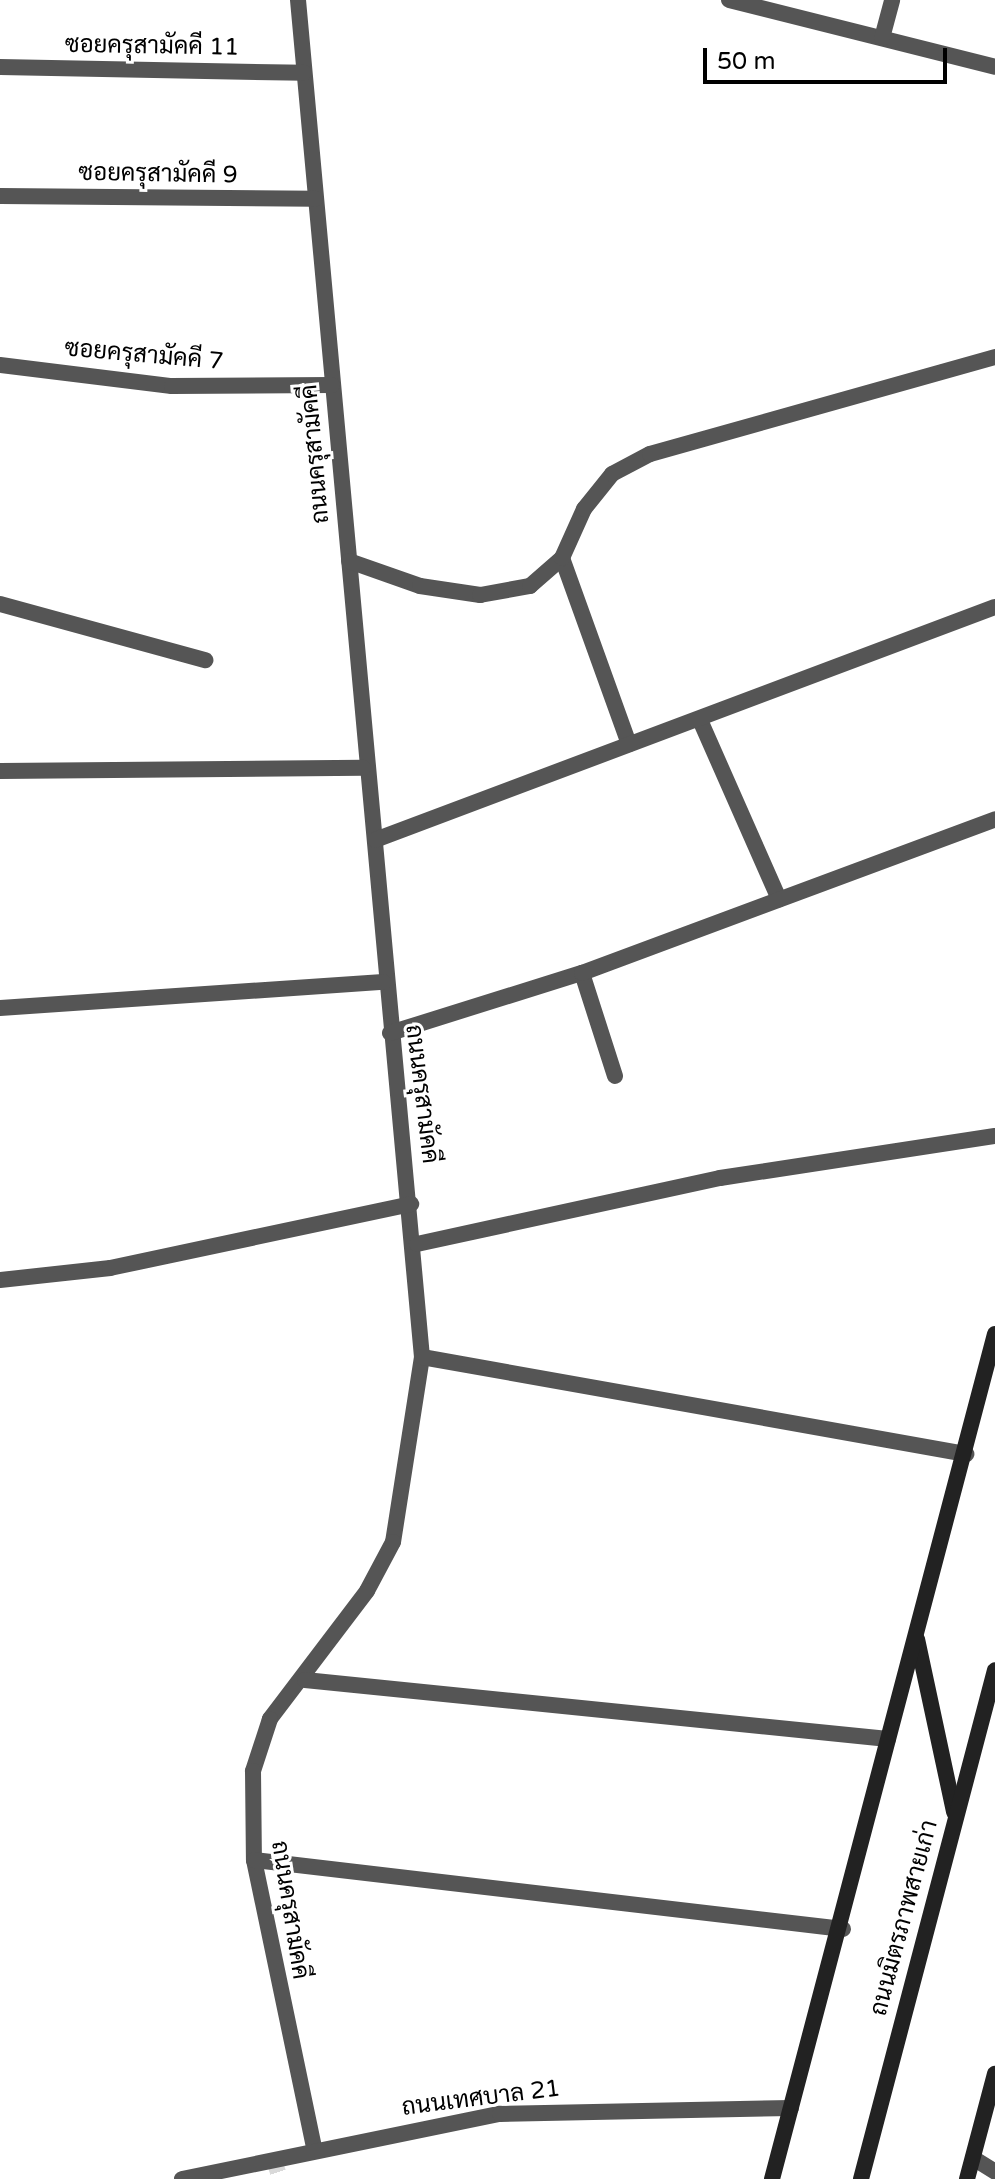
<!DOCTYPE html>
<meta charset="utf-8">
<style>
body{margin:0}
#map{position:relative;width:995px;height:2179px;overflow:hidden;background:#fff;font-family:"Varela Round",Sarabun,sans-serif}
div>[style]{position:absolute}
.pedestrian-tunnel>*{height:16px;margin-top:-8px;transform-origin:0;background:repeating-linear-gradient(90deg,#d9d9d9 0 16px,transparent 0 24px)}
.minor>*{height:16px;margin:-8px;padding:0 8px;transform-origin:8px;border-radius:8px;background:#555}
.secondary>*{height:16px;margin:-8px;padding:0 8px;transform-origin:8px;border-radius:8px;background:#222}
span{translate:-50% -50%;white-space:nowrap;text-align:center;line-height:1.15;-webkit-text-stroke:6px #fff;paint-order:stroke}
.street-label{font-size:24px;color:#000}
.scale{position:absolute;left:703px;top:48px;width:244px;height:36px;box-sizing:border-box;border:4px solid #000;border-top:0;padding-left:10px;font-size:24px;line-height:28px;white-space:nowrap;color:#000;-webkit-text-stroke:6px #fff;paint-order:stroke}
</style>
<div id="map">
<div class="pedestrian-tunnel">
<div style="left:273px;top:2157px;width:23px;rotate:72deg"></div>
</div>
<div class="minor">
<div style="left:298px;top:0;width:1363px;rotate:84.78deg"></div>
<div style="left:422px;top:1357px;width:187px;rotate:98.9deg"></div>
<div style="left:393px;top:1542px;width:55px;rotate:118deg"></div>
<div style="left:367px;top:1591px;width:161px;rotate:127.2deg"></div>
<div style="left:270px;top:1719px;width:55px;rotate:108.1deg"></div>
<div style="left:253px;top:1771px;width:89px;rotate:89.4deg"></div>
<div style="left:254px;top:1860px;width:293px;rotate:78.2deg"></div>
<div style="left:729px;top:0;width:274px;rotate:14.1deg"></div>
<div style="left:882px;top:38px;width:39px;rotate:-75deg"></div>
<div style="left:0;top:67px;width:304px;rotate:1.1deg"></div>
<div style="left:0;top:196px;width:315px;rotate:0.5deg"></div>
<div style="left:0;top:365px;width:173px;rotate:7deg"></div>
<div style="left:172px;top:386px;width:160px;rotate:-0.4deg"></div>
<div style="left:562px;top:558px;width:198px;rotate:70.2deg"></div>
<div style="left:349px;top:561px;width:75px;rotate:19.4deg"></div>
<div style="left:420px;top:586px;width:61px;rotate:8.5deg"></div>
<div style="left:480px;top:595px;width:51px;rotate:-10.2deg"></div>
<div style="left:530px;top:586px;width:43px;rotate:-41.2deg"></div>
<div style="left:562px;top:558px;width:54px;rotate:-65.8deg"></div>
<div style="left:584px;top:509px;width:45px;rotate:-51.3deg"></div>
<div style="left:612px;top:474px;width:43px;rotate:-27.8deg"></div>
<div style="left:650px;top:454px;width:358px;rotate:-15.7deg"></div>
<div style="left:0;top:604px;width:213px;rotate:15.3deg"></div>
<div style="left:700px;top:720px;width:196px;rotate:66.2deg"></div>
<div style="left:0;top:771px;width:363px;rotate:-0.5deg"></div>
<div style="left:375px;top:840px;width:662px;rotate:-20.6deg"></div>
<div style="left:0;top:1008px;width:384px;rotate:-3.9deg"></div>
<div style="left:390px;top:1033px;width:201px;rotate:-17.4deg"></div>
<div style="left:615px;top:1076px;width:108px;rotate:-107.8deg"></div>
<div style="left:582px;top:973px;width:441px;rotate:-20.4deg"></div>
<div style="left:417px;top:1244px;width:310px;rotate:-12.3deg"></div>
<div style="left:720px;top:1178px;width:278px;rotate:-8.7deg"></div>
<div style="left:0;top:1280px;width:111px;rotate:-6.2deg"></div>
<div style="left:110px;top:1268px;width:308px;rotate:-12deg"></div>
<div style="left:422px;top:1357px;width:553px;rotate:10.11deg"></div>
<div style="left:305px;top:1680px;width:586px;rotate:5.78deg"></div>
<div style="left:254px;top:1860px;width:593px;rotate:6.68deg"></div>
<div style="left:973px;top:2158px;width:26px;rotate:32deg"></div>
<div style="left:182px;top:2179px;width:325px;rotate:-11.6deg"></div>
<div style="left:500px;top:2114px;width:291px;rotate:-1.2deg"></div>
</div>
<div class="secondary">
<div style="left:917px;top:1639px;width:177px;rotate:77.9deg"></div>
<div style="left:772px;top:2179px;width:874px;rotate:-75.22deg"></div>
<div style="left:861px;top:2179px;width:526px;rotate:-75.25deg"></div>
<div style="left:967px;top:2179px;width:109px;rotate:-75.1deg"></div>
</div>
<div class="street-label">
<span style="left:152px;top:46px;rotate:1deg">ซอยครุสามัคคี 11</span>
<span style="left:158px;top:174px;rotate:1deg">ซอยครุสามัคคี 9</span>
<span style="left:144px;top:355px;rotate:5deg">ซอยครุสามัคคี 7</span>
<span style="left:315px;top:454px;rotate:-95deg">ถนนครุสามัคคี</span>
<span style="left:422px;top:1094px;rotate:83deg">ถนนครุสามัคคี</span>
<span style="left:290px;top:1910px;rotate:81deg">ถนนครุสามัคคี</span>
<span style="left:904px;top:1918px;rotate:-75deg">ถนนมิตรภาพสายเก่า</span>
<span style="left:481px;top:2098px;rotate:-7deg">ถนนเทศบาล 21</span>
</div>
<div class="scale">50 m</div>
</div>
